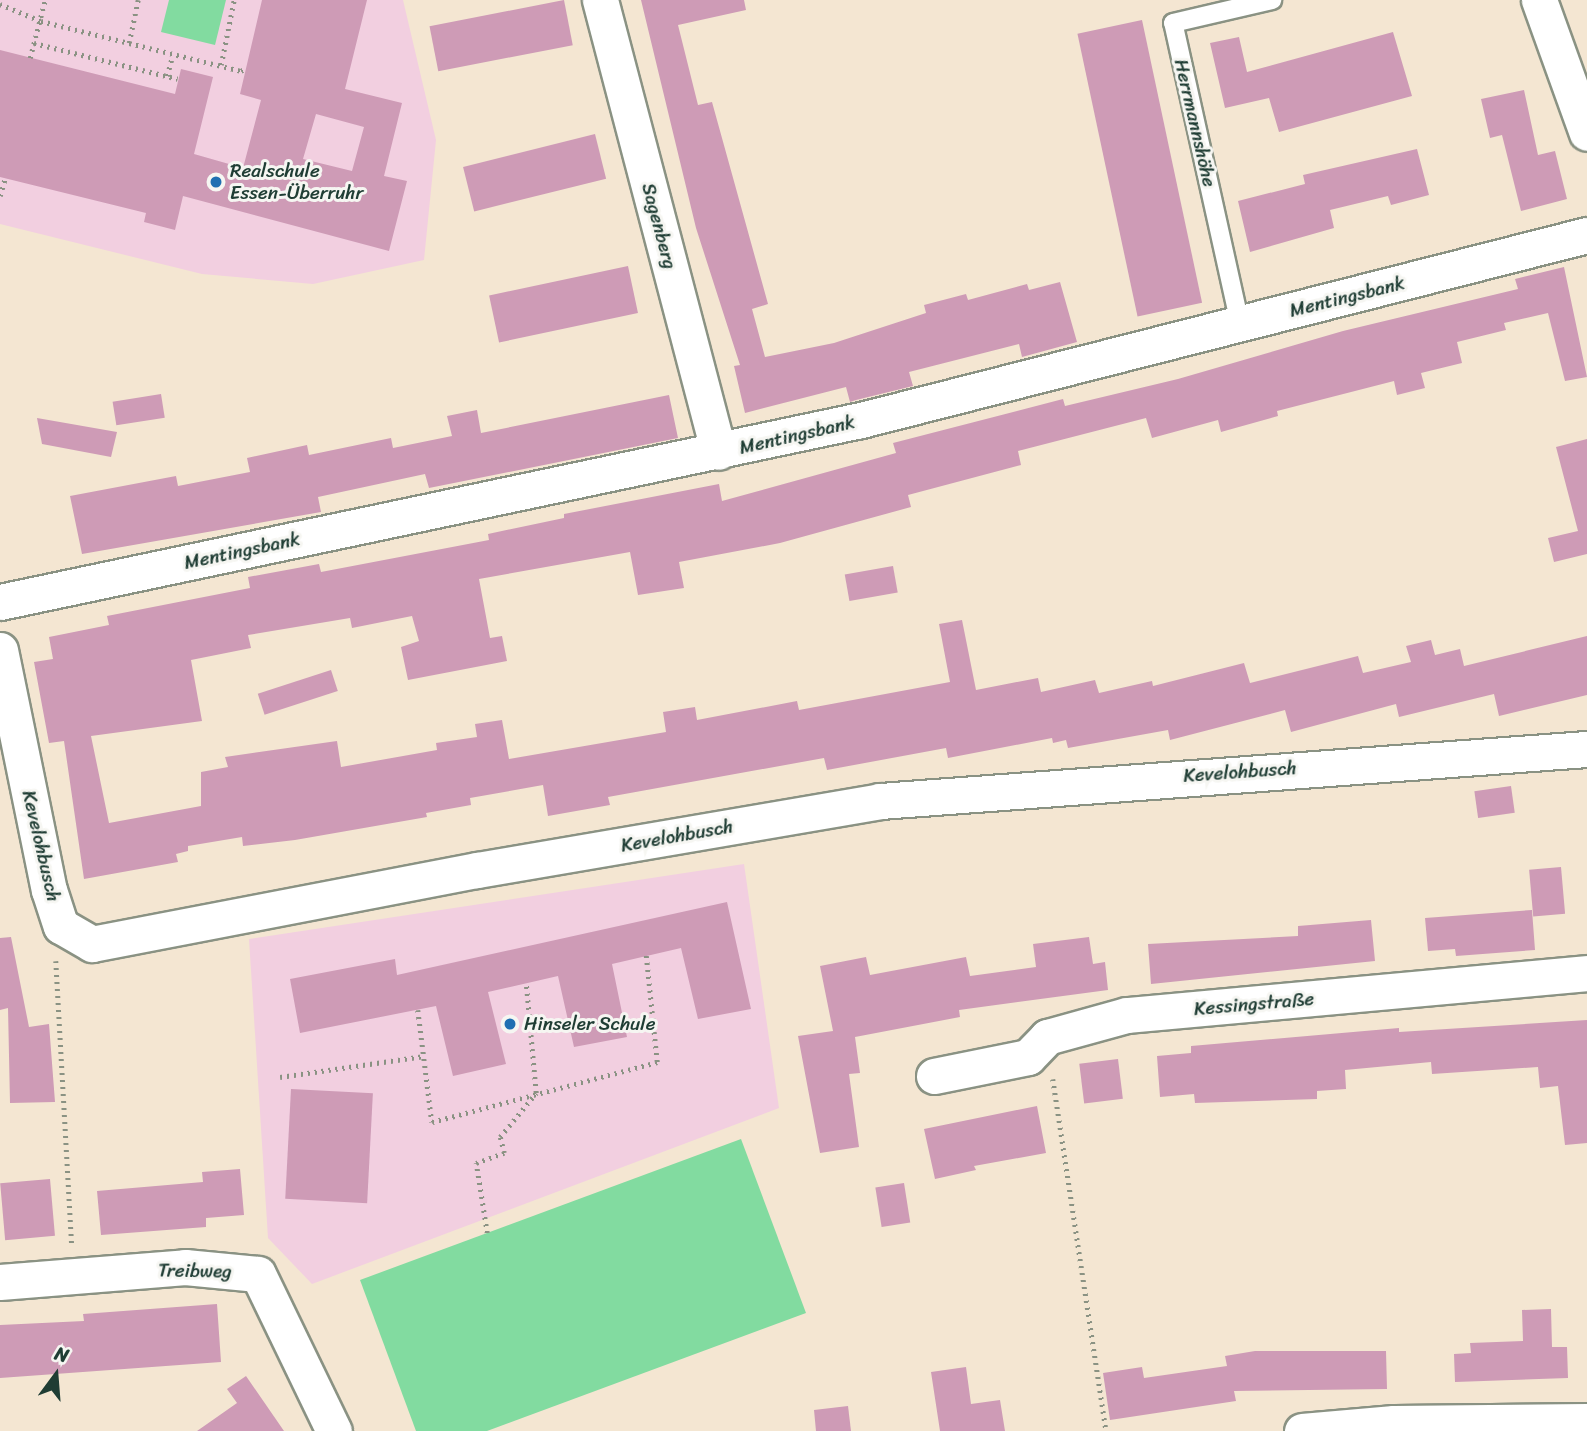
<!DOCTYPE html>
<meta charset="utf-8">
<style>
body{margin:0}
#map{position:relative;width:1587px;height:1431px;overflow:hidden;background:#f4e6d2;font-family:Sriracha,sans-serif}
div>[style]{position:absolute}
.built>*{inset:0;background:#f2cfe0}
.green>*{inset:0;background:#82dba0}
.building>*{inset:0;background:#ce9bb6;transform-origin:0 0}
.path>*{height:4.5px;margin-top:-2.25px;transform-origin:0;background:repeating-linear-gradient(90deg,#8a9283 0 2px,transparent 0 7px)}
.roads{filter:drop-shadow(2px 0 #8a9283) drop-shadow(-2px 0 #8a9283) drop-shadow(0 2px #8a9283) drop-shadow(0 -2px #8a9283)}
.service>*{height:18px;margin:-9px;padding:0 9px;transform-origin:9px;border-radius:9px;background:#fff}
.minor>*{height:35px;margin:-17.5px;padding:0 17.5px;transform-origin:17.5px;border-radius:17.5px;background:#fff}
.dots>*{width:19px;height:19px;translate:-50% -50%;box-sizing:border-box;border:4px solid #f6f6f2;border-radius:50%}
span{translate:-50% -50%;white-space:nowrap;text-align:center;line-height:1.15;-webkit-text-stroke:6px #f6f6f2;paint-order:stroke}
.street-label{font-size:19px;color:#1f3d34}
.poi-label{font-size:19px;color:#1f3d34}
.left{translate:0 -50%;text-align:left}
.north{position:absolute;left:21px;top:1340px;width:70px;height:70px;-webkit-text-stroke:5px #f6f6f2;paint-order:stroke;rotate:16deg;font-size:19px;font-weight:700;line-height:28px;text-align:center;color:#1f3d34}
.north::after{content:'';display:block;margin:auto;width:24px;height:32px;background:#1f3d34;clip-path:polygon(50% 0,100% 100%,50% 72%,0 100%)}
</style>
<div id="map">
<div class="built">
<div style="clip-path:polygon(0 0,403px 0,436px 140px,424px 260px,313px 284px,202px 274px,0 224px)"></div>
<div style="clip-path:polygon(744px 864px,779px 1108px,312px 1284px,268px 1238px,249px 939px)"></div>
</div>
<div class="green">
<div style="clip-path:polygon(169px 0,226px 0,215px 45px,161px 32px)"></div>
<div style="clip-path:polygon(741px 1139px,806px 1313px,487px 1431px,416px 1431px,360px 1280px)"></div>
</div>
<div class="building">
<div style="clip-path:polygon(evenodd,262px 0,367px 0,345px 89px,402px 103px,384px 176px,407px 181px,389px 251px,183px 196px,175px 230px,144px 222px,146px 213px,0 177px,0 50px,175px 94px,181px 69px,213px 77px,194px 154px,243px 168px,261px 100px,240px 94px,262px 0,316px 114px,364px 127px,352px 171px,303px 159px,316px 114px)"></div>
<div style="left:564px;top:0;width:46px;height:137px;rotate:79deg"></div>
<div style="clip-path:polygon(641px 0,744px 0,746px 10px,678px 25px,698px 105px,712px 102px,768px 304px,752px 309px,765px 357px,834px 343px,926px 313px,924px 305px,966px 294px,968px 300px,1027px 284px,1029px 290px,1060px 282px,1077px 342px,1022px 357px,1019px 344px,909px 372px,913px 386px,856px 400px,850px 402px,846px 387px,745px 413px,734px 366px,740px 365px,696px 228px)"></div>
<div style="left:1142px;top:20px;width:289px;height:66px;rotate:78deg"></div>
<div style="clip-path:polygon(1393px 32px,1412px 96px,1279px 132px,1269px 98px,1225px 108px,1210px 43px,1239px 37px,1247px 72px)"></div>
<div style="clip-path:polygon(1524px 90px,1538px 155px,1555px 151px,1567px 199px,1521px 211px,1502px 135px,1490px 138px,1481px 99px)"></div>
<div style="left:595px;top:134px;width:46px;height:136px;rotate:76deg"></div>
<div style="clip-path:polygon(1417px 149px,1429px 195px,1391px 205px,1388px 196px,1330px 210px,1334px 228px,1250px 252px,1238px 201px,1305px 184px,1303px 175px)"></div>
<div style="left:628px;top:266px;width:48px;height:142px;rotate:78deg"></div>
<div style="clip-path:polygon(1564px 267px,1587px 377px,1565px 381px,1548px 313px,1504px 323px,1506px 330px,1457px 342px,1462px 363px,1421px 373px,1425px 388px,1397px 395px,1394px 381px,1277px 411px,1278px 416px,1221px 432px,1218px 420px,1152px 438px,1146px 418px,1018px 451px,1021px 465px,908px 495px,911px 507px,780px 543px,679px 562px,684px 588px,638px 595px,630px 552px,479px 579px,490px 638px,502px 636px,507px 661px,408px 680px,401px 647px,419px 641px,412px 616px,352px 628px,350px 618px,248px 635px,251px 648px,191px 660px,202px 721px,91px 736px,109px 823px,201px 806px,201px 772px,228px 767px,225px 757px,337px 741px,341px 767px,437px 750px,436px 743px,477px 737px,475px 724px,502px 720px,509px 759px,666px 732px,663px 712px,695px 707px,697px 720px,797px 701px,799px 710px,950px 682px,939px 624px,962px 620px,976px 690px,1038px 678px,1041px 692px,1095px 680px,1099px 693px,1152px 681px,1153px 686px,1244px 663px,1250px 683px,1358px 656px,1363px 673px,1411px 662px,1406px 646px,1431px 640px,1435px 655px,1460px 649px,1464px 666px,1587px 636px,1587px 695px,1499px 716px,1494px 694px,1399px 717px,1396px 704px,1291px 732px,1285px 710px,1170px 740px,1168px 730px,1068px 748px,1066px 740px,1053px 743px,1052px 738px,948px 758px,946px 748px,827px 770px,824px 758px,608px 797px,610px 805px,548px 816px,543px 785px,470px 798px,471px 805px,426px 813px,427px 817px,295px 840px,243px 846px,242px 837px,188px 846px,188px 851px,176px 854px,178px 862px,84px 879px,64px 741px,49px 743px,34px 662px,53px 659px,49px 637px,109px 625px,107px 616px,250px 588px,248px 577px,319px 564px,321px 572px,489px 540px,488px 534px,564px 518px,564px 514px,719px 484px,722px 501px,896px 453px,893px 443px,1063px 399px,1065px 406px,1178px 379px,1343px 331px,1518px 289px,1515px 279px)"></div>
<div style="left:161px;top:394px;width:24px;height:49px;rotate:81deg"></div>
<div style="clip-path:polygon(669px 395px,678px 438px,429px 488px,425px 474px,318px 497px,321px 512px,82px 554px,70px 496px,176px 476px,178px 486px,250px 472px,247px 458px,307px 445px,309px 455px,391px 438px,393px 448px,452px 436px,447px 416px,477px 410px,481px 433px)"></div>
<div style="clip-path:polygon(37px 418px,117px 432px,111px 457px,42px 444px)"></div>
<div style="clip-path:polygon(1587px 439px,1587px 554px,1554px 562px,1548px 538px,1578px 531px,1556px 447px)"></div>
<div style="left:893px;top:566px;width:27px;height:49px;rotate:80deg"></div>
<div style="left:331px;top:670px;width:22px;height:77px;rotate:72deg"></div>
<div style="left:1511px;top:786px;width:27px;height:37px;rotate:82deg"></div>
<div style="left:1561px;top:867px;width:47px;height:32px;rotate:85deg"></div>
<div style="clip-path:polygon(727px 902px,751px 1009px,698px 1019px,681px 948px,612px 964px,627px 1037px,574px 1047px,558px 976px,488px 992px,506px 1064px,453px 1076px,436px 1006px,300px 1033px,290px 979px,395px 959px,397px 975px)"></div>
<div style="clip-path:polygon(1532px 910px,1535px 950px,1456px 956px,1455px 949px,1428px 951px,1425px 918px)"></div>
<div style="clip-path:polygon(1371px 920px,1375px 961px,1151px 984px,1148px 944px,1298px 936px,1298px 926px)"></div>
<div style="clip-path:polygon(11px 937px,29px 1027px,49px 1024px,55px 1102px,10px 1103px,8px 1008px,0 1010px,0 938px)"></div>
<div style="clip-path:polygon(1089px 937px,1093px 964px,1105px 962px,1108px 990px,959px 1010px,960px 1017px,855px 1037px,860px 1073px,849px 1074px,859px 1147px,820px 1153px,798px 1036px,833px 1031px,820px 966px,866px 957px,870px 975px,966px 957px,970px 976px,1036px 967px,1033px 944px)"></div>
<div style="clip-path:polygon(1587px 1020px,1587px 1143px,1565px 1145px,1558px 1086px,1540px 1088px,1538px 1067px,1432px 1074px,1431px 1062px,1345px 1070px,1346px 1089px,1317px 1091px,1317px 1099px,1195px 1103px,1194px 1094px,1160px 1097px,1157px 1056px,1191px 1053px,1191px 1046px,1399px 1028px,1399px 1032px)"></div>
<div style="left:1118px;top:1059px;width:40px;height:39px;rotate:83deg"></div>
<div style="left:291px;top:1089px;width:82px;height:110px;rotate:3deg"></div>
<div style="clip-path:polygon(1037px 1106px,1046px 1153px,974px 1166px,976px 1170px,935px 1179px,924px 1129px)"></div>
<div style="clip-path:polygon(240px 1169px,244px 1215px,206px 1218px,206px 1227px,101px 1235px,97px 1191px,203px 1182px,202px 1172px)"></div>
<div style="left:50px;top:1179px;width:57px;height:50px;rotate:85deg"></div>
<div style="left:904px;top:1183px;width:40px;height:29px;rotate:81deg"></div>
<div style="clip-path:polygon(217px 1304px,221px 1362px,0 1378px,0 1325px,84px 1321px,83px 1314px)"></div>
<div style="clip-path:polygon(1551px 1309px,1552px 1347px,1567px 1347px,1568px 1378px,1455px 1382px,1454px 1354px,1471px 1353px,1470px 1343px,1523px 1341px,1522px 1310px)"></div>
<div style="clip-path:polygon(1255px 1351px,1386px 1351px,1387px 1389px,1234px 1391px,1236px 1401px,1110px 1420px,1103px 1373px,1142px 1367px,1144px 1378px,1227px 1366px,1225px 1356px)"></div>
<div style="clip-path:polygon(966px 1367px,971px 1404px,1000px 1400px,1005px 1431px,940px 1431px,931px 1372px)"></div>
<div style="clip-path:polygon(246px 1376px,284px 1431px,197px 1431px,237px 1403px,227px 1389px)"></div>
<div style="clip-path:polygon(848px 1406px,851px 1431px,816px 1431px,814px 1410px)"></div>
</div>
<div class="path">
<div style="left:0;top:4px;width:44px;rotate:22.5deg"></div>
<div style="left:41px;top:21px;width:206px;rotate:14deg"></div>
<div style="left:241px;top:71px;width:6px;rotate:-31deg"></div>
<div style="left:34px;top:43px;width:148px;rotate:14deg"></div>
<div style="left:129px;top:43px;width:44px;rotate:-78.2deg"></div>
<div style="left:30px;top:58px;width:60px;rotate:-75.5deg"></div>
<div style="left:221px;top:65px;width:66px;rotate:-78.7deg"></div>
<div style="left:167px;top:76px;width:20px;rotate:-75deg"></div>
<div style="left:0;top:196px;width:19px;rotate:-74deg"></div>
<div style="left:56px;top:961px;width:285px;rotate:86.8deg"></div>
<div style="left:418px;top:1010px;width:113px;rotate:82.9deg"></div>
<div style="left:432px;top:1122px;width:233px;rotate:-14.9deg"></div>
<div style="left:657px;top:1062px;width:107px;rotate:-95.9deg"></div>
<div style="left:280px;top:1077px;width:146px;rotate:-8.3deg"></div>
<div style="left:1053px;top:1079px;width:356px;rotate:81.4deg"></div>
<div style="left:487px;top:1233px;width:71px;rotate:-98.9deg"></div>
<div style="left:476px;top:1163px;width:30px;rotate:-20deg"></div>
<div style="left:504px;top:1153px;width:16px;rotate:-104deg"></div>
<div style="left:500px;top:1137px;width:57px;rotate:-50.7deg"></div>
<div style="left:536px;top:1093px;width:110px;rotate:-95.2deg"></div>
</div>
<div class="roads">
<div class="service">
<div style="left:1240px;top:324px;width:308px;rotate:-102.5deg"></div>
<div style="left:1173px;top:23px;width:102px;rotate:-13.1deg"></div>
</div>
<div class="minor">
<div style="left:600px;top:0;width:467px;rotate:75.3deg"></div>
<div style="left:1539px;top:0;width:141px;rotate:70.2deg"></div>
<div style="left:0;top:602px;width:880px;rotate:-11.94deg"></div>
<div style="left:861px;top:420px;width:749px;rotate:-14.3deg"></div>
<div style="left:0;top:650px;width:245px;rotate:78.5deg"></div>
<div style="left:49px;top:890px;width:38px;rotate:72deg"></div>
<div style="left:61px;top:926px;width:36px;rotate:30deg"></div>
<div style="left:92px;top:944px;width:392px;rotate:-10.9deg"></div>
<div style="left:477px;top:870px;width:409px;rotate:-9.7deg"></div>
<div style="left:880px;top:801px;width:709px;rotate:-4.21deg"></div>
<div style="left:934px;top:1076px;width:96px;rotate:-11.4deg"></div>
<div style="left:1028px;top:1057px;width:28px;rotate:-46deg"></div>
<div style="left:1047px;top:1037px;width:83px;rotate:-15.4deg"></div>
<div style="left:1127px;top:1015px;width:462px;rotate:-5.2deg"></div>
<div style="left:0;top:1282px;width:186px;rotate:-4.6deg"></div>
<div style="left:185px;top:1267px;width:73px;rotate:5.5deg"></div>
<div style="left:258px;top:1274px;width:174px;rotate:64.2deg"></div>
<div style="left:1302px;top:1431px;width:92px;rotate:-5deg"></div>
<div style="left:1394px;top:1423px;width:193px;rotate:-0.6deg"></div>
</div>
</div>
<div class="dots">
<div style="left:216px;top:182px;background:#1f6fb2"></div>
<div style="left:510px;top:1024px;background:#1f6fb2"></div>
</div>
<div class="street-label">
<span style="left:1195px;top:123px;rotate:77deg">Herrmannshöhe</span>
<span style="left:659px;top:226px;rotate:75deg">Sagenberg</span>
<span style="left:1347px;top:297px;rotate:-14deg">Mentingsbank</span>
<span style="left:797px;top:435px;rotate:-13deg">Mentingsbank</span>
<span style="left:242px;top:551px;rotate:-12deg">Mentingsbank</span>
<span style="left:1240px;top:772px;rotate:-4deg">Kevelohbusch</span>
<span style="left:677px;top:836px;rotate:-10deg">Kevelohbusch</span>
<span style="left:41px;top:846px;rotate:77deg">Kevelohbusch</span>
<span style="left:1254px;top:1004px;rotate:-5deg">Kessingstraße</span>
<span style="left:195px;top:1271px;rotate:1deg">Treibweg</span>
</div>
<div class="poi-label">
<span class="left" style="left:230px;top:182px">Realschule<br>Essen-Überruhr</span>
<span class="left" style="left:524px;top:1024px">Hinseler Schule</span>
</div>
<div class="north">N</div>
</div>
